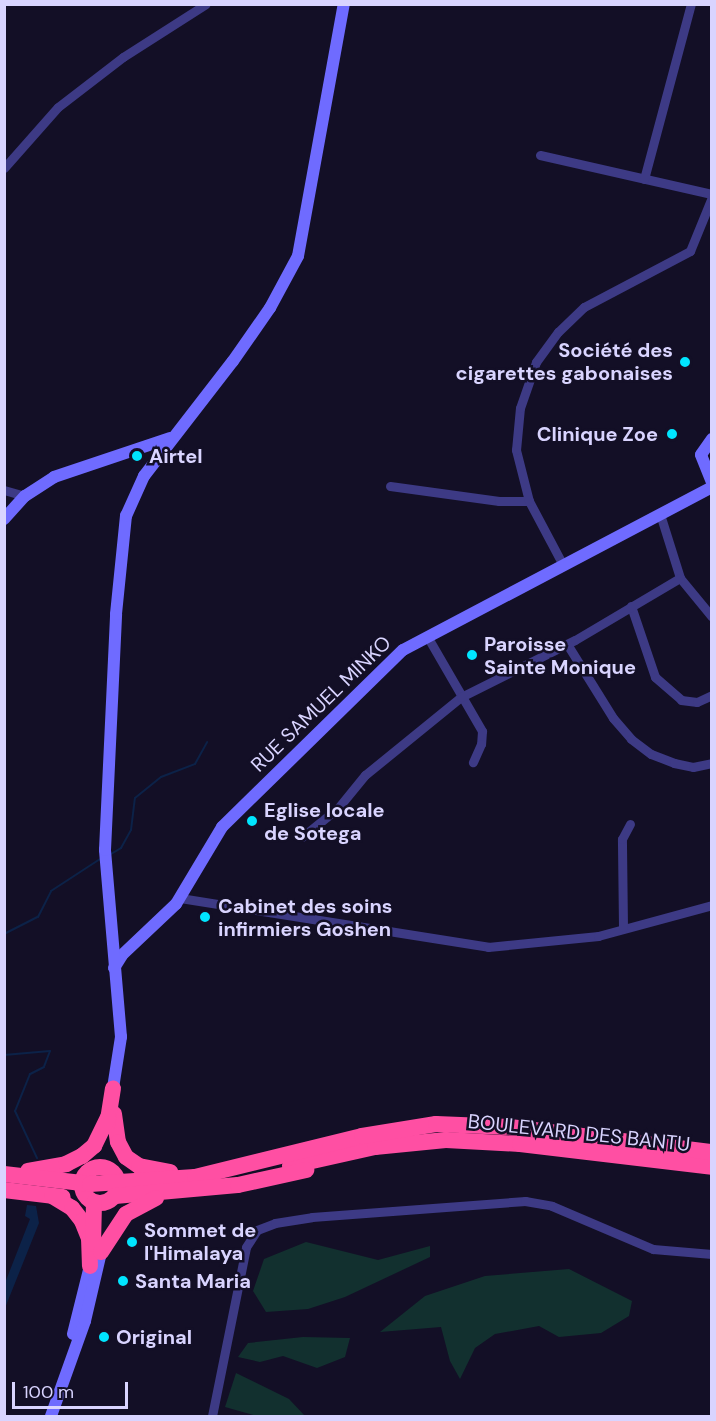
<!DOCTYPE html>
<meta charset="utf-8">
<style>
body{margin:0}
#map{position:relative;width:716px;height:1421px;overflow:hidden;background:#130f26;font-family:"DM Sans",sans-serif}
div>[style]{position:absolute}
.green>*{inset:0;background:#12302f}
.water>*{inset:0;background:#0c2248}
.stream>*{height:2px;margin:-1px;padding:0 1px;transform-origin:1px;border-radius:1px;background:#0c2248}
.street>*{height:9px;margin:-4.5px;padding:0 4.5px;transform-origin:4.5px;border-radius:4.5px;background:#3d3a85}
.secondary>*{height:12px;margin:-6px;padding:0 6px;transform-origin:6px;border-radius:6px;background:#6f6bff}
.highway>*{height:16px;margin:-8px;padding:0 8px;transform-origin:8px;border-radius:8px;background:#ff4fa3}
.highway>.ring{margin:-8px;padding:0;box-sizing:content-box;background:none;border:16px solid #ff4fa3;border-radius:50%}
.dots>*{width:16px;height:16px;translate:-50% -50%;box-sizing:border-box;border:3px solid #130f26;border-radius:50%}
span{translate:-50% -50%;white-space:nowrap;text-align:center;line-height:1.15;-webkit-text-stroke:5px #130f26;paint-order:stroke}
.poi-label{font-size:20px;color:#d9d4ff;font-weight:700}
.right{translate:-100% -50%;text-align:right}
.left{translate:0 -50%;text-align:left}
.street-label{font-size:20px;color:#d9d4ff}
.frame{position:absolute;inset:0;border:6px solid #d9d4ff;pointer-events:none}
.scale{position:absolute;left:12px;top:1382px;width:116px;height:27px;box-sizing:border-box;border:3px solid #d9d4ff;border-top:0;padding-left:8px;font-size:18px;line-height:21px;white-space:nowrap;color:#d9d4ff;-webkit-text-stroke:4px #130f26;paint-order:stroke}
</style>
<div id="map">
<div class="green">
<div style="clip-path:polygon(306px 1242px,378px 1260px,430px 1246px,430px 1257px,345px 1297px,308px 1309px,266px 1312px,253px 1291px,264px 1259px)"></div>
<div style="clip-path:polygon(569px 1269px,632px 1301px,629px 1316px,601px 1333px,559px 1337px,539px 1326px,495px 1334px,475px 1348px,460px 1379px,450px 1361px,441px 1327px,380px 1332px,425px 1296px,485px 1276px)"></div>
<div style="clip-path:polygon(303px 1337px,350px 1338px,345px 1357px,317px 1368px,283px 1356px,260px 1362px,238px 1357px,248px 1343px)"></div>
<div style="clip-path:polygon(236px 1373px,289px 1399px,305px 1416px,257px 1416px,225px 1407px)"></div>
</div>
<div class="water">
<div style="clip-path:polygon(27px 1205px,36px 1206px,39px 1223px,5px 1308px,5px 1283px,30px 1219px,25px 1216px)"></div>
</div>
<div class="stream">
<div style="left:111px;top:854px;width:12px;rotate:-31deg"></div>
<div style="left:121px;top:848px;width:21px;rotate:-61deg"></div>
<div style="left:131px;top:830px;width:32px;rotate:-83deg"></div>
<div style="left:135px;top:798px;width:33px;rotate:-39deg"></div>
<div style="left:161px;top:777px;width:36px;rotate:-21deg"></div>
<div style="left:195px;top:764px;width:25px;rotate:-61deg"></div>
<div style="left:4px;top:934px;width:38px;rotate:-27deg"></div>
<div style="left:38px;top:917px;width:29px;rotate:-63deg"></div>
<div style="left:51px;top:891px;width:59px;rotate:-33.1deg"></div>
<div style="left:4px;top:1055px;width:46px;rotate:-5deg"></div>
<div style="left:50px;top:1051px;width:17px;rotate:111deg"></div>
<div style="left:44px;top:1067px;width:16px;rotate:153deg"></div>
<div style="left:30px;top:1074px;width:40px;rotate:112deg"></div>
<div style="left:15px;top:1111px;width:52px;rotate:64.9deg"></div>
</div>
<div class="street">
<div style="left:540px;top:155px;width:176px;rotate:12.8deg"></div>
<div style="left:4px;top:168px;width:81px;rotate:-48.5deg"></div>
<div style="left:58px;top:107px;width:82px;rotate:-37.6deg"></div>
<div style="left:123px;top:57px;width:98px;rotate:-32.6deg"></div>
<div style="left:644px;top:179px;width:181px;rotate:-75deg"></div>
<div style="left:390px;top:486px;width:110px;rotate:7.8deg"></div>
<div style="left:499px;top:501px;width:30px"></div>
<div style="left:4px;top:490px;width:22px;rotate:16deg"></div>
<div style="left:660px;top:514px;width:67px;rotate:72.6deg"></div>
<div style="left:563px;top:565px;width:72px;rotate:-118deg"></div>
<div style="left:529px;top:501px;width:53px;rotate:-104.3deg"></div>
<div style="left:516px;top:450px;width:42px;rotate:-84.6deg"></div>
<div style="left:520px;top:408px;width:49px;rotate:-70.8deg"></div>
<div style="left:536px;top:362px;width:37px;rotate:-54deg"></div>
<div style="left:558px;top:332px;width:36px;rotate:-44deg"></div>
<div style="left:584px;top:307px;width:120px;rotate:-27.8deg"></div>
<div style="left:690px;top:251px;width:58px;rotate:-67.8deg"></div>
<div style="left:680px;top:578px;width:50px;rotate:50.6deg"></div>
<div style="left:631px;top:606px;width:75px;rotate:71.3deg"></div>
<div style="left:655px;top:677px;width:35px;rotate:41deg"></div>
<div style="left:681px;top:700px;width:16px;rotate:7deg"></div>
<div style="left:697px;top:702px;width:17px;rotate:-25deg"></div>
<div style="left:427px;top:636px;width:110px;rotate:59.9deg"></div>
<div style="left:482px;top:731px;width:13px;rotate:94deg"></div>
<div style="left:481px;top:744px;width:20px;rotate:114deg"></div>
<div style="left:567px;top:644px;width:87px;rotate:58.1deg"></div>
<div style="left:613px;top:718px;width:28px;rotate:49deg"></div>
<div style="left:631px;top:739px;width:25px;rotate:37deg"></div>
<div style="left:651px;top:754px;width:25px;rotate:21deg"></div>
<div style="left:674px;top:763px;width:19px;rotate:12deg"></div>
<div style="left:693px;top:767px;width:19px;rotate:-12deg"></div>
<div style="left:302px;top:837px;width:46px;rotate:-38.9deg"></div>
<div style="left:338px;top:808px;width:43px;rotate:-50.7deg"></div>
<div style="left:365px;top:775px;width:124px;rotate:-39.1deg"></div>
<div style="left:461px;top:697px;width:127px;rotate:-26.6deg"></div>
<div style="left:575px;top:640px;width:122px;rotate:-30.6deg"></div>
<div style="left:180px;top:898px;width:312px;rotate:9deg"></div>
<div style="left:488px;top:947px;width:111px;rotate:-5.7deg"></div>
<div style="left:598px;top:936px;width:118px;rotate:-15.2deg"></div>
<div style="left:623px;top:927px;width:88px;rotate:-90.7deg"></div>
<div style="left:622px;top:839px;width:17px;rotate:-62deg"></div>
<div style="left:212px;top:1416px;width:172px;rotate:-78.6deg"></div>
<div style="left:246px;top:1247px;width:20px;rotate:-57deg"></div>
<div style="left:257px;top:1230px;width:19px;rotate:-21deg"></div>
<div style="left:275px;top:1223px;width:37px;rotate:-9deg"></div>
<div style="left:312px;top:1217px;width:214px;rotate:-4.3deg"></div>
<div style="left:525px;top:1201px;width:27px;rotate:10deg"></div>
<div style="left:552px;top:1206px;width:110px;rotate:23.1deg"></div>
<div style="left:653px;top:1249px;width:59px;rotate:4.8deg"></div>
</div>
<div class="secondary">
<div style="left:712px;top:439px;width:19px;rotate:125deg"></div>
<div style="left:701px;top:455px;width:29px;rotate:68deg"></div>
<div style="left:4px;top:519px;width:31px;rotate:-48deg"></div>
<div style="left:25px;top:496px;width:35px;rotate:-33deg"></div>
<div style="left:54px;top:477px;width:122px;rotate:-18.6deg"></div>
<div style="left:114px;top:968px;width:15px;rotate:-58deg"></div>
<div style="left:122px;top:955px;width:74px;rotate:-43.4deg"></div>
<div style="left:176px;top:904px;width:90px;rotate:-59.1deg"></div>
<div style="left:222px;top:827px;width:253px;rotate:-44.4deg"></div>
<div style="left:403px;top:650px;width:349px;rotate:-27.8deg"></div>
<div style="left:113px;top:1088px;width:52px;rotate:-81.1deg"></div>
<div style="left:121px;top:1037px;width:188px;rotate:-94.9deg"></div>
<div style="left:105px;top:850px;width:236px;rotate:-87.3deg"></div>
<div style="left:116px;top:614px;width:99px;rotate:-84.2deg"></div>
<div style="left:126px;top:516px;width:44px;rotate:-65.8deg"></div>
<div style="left:144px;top:476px;width:145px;rotate:-52.3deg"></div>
<div style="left:233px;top:361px;width:65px;rotate:-55.1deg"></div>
<div style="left:270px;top:308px;width:59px;rotate:-61.7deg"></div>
<div style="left:298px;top:256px;width:256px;rotate:-79.7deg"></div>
<div style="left:73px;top:1334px;width:70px;rotate:-76deg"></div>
<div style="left:51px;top:1416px;width:101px;rotate:-70.3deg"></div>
<div style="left:85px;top:1321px;width:71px;rotate:-76.9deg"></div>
</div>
<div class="highway">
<div style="left:114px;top:1114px;width:28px;rotate:82deg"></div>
<div style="left:118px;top:1142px;width:17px;rotate:62deg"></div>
<div style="left:126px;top:1157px;width:16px;rotate:35deg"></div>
<div style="left:139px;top:1166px;width:32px;rotate:11deg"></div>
<div style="left:107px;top:1126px;width:38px;rotate:-81deg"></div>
<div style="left:290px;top:1166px;width:87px;rotate:-12.6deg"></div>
<div style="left:375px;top:1147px;width:71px;rotate:-5.6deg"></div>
<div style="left:446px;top:1140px;width:74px;rotate:3.1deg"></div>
<div style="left:520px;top:1144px;width:193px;rotate:6.8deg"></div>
<div class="ring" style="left:82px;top:1167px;width:20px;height:20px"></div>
<div style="left:28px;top:1171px;width:39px;rotate:-10deg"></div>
<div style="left:66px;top:1164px;width:18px;rotate:-27deg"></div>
<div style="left:82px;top:1156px;width:16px;rotate:-40deg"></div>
<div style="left:94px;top:1146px;width:32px;rotate:-64deg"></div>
<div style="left:4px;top:1174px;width:87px;rotate:6.6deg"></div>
<div style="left:90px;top:1184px;width:105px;rotate:-3.8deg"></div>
<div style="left:195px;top:1177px;width:172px;rotate:-13.8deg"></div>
<div style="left:362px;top:1136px;width:75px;rotate:-9.2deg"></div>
<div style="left:436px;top:1124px;width:74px;rotate:2.3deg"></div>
<div style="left:510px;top:1127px;width:204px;rotate:7.1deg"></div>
<div style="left:4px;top:1190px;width:59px;rotate:6.8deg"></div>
<div style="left:52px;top:1196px;width:23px;rotate:31deg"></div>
<div style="left:72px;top:1208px;width:16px;rotate:52deg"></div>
<div style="left:82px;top:1221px;width:18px;rotate:68deg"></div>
<div style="left:89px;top:1238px;width:28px;rotate:88deg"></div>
<div style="left:115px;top:1196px;width:123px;rotate:-5.1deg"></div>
<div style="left:238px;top:1185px;width:70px;rotate:-12.4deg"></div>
<div style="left:93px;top:1244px;width:41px;rotate:-88.6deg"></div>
<div style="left:101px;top:1252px;width:45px;rotate:-56.7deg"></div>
<div style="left:126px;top:1214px;width:34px;rotate:-28deg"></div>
</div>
<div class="dots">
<div style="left:685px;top:362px;background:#00e5ff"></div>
<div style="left:672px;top:434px;background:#00e5ff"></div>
<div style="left:137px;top:456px;background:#00e5ff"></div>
<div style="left:472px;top:655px;background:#00e5ff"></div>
<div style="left:252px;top:821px;background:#00e5ff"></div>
<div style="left:205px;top:917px;background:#00e5ff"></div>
<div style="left:132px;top:1242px;background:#00e5ff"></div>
<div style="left:123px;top:1281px;background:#00e5ff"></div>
<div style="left:104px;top:1337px;background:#00e5ff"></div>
</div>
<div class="poi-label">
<span class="right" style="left:673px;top:362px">Société des<br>cigarettes gabonaises</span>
<span class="right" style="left:658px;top:434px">Clinique Zoe</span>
<span class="left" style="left:149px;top:456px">Airtel</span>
<span class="left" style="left:484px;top:656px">Paroisse<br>Sainte Monique</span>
<span class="left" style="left:264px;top:822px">Eglise locale<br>de Sotega</span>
<span class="left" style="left:218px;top:918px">Cabinet des soins<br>infirmiers Goshen</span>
<span class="left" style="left:144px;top:1242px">Sommet de<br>l'Himalaya</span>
<span class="left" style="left:135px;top:1281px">Santa Maria</span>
<span class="left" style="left:116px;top:1337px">Original</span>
</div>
<div class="street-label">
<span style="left:321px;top:704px;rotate:-44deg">RUE SAMUEL MINKO</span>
<span style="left:579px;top:1133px;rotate:6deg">BOULEVARD DES BANTU</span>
</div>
<div class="frame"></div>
<div class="scale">100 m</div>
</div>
